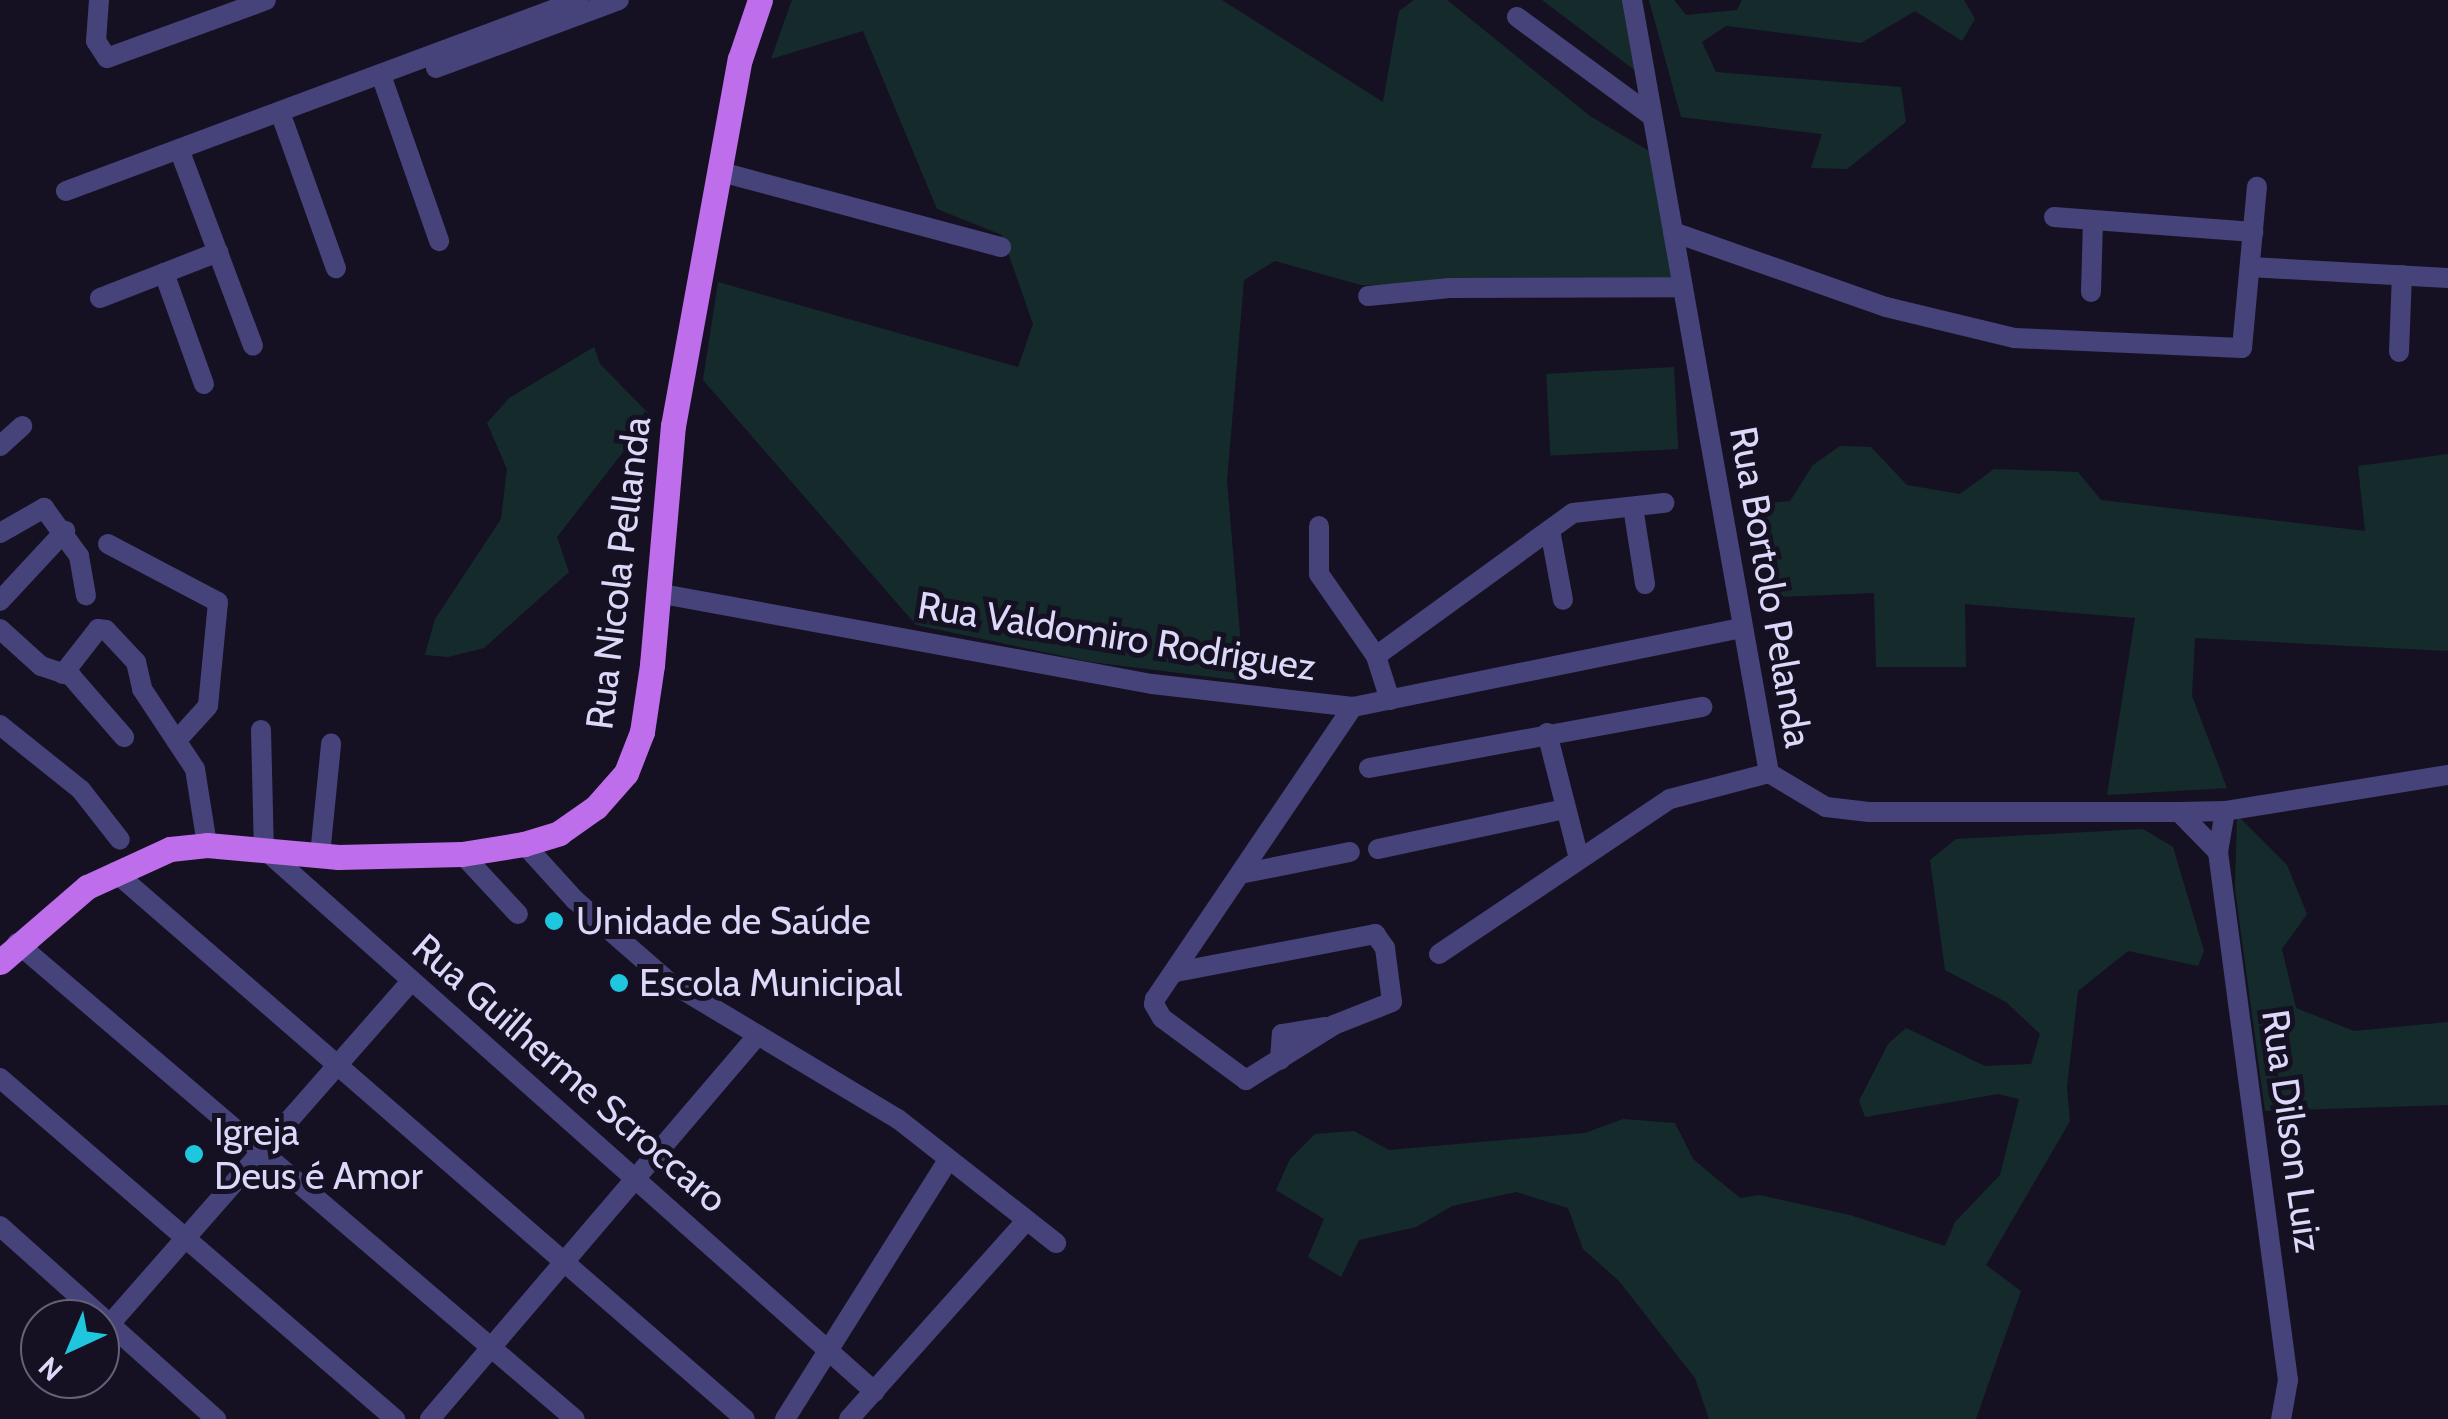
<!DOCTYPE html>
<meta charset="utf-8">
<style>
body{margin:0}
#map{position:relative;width:2448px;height:1419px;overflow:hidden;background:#151122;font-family:Cabin,sans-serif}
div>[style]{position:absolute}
.green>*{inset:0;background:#152b2b;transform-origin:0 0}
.minor>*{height:20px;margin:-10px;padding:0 10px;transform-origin:10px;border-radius:10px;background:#46437b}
.major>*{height:25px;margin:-12.5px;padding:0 12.5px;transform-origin:12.5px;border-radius:12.5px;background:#bf6eeb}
.dots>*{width:28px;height:28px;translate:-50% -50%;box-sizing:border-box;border:5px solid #151122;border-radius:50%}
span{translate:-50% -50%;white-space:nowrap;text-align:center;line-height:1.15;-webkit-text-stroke:10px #151122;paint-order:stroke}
.street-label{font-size:38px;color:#dcd8f9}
.poi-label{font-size:38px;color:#dcd8f9}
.left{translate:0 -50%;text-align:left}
.north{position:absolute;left:20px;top:1299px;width:100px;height:100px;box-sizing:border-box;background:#151122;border:2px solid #656178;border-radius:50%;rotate:224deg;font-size:28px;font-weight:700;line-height:40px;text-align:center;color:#dcd8f9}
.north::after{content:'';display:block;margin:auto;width:35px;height:45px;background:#1fc7de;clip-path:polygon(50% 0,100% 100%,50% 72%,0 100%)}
</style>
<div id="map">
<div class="green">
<div style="clip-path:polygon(792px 0,1222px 0,1383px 102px,1399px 11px,1414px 0,1447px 0,1590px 116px,1649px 151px,1677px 282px,1361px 285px,1275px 261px,1244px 280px,1227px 481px,1244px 681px,1091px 662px,916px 625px,703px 380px,718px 282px,1018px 367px,1033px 324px,1002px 235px,937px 209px,863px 31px,771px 59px)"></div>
<div style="clip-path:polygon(1542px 0,1624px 0,1636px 71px)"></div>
<div style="clip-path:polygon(1649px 0,1674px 0,1686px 15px,1737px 10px,1742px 0,1964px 0,1975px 19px,1962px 41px,1915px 11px,1861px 43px,1726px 26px,1702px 42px,1716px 72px,1901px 87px,1906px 122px,1847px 169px,1811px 168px,1822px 134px,1681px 117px)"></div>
<div style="clip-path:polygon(594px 347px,600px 364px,651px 416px,557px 537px,569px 572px,484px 648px,448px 657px,425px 655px,435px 619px,501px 519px,507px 469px,487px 423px,509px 398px)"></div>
<div style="left:1674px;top:367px;width:82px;height:128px;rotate:87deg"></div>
<div style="clip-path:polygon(1840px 446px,1871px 447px,1907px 485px,1960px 494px,1994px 469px,2078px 472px,2101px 500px,2365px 531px,2358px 466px,2448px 454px,2448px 651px,2195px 638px,2192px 696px,2227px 788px,2107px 795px,2135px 618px,1965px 604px,1966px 667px,1876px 667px,1874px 593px,1776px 597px,1747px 505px,1790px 501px,1813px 465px)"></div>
<div style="clip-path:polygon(2237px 815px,2287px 865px,2307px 914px,2282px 949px,2296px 1008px,2354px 1031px,2448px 1022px,2448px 1105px,2265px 1111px,2235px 889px)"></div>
<div style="clip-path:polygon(2143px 829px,2173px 847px,2204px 951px,2198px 966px,2128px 951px,2078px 991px,2067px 1087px,2070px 1121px,1986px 1265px,2021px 1291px,1976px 1419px,1709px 1419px,1695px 1378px,1619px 1281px,1583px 1249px,1568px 1208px,1516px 1192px,1452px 1206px,1416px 1227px,1359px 1240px,1341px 1277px,1308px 1257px,1324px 1219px,1276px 1190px,1290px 1159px,1315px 1134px,1354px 1131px,1389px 1150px,1585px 1133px,1623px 1119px,1675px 1123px,1693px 1159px,1740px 1198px,1759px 1195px,1850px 1215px,1945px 1246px,1955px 1222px,2000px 1175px,2019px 1099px,1998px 1094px,1865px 1117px,1859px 1101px,1888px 1044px,1906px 1028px,1985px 1066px,2031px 1064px,2040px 1034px,2006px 1002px,1945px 970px,1930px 860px,1956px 839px)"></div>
</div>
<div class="minor">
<div style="left:99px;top:0;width:41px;rotate:94.2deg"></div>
<div style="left:96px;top:41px;width:20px;rotate:57deg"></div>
<div style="left:107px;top:58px;width:169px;rotate:-20deg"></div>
<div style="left:1632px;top:0;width:785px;rotate:79.95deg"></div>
<div style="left:1769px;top:773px;width:66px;rotate:30.8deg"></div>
<div style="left:1826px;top:807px;width:43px;rotate:6.6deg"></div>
<div style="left:1869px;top:812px;width:310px"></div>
<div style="left:2179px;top:812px;width:56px;rotate:45.7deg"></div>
<div style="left:1517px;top:17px;width:167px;rotate:36.3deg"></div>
<div style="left:436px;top:68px;width:195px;rotate:-20.4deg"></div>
<div style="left:381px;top:75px;width:176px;rotate:70.7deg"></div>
<div style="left:280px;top:112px;width:166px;rotate:70.3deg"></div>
<div style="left:179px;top:149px;width:210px;rotate:69.4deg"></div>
<div style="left:721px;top:172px;width:290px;rotate:15deg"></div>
<div style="left:66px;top:191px;width:547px;rotate:-20.42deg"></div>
<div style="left:2054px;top:217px;width:200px;rotate:4.3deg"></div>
<div style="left:1673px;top:232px;width:226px;rotate:19.4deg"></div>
<div style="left:1886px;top:307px;width:132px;rotate:13.6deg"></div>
<div style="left:2014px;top:338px;width:228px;rotate:2.5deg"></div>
<div style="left:2242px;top:348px;width:162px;rotate:-84.7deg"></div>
<div style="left:2250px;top:267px;width:198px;rotate:3.2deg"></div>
<div style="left:164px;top:273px;width:118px;rotate:70.2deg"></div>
<div style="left:2091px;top:292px;width:71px;rotate:-88.4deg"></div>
<div style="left:1368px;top:296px;width:82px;rotate:-5.6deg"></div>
<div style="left:1450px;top:288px;width:233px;rotate:-0.2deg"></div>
<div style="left:100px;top:298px;width:127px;rotate:-21.3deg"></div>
<div style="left:2399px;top:352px;width:77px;rotate:-87.8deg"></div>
<div style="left:0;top:446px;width:30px;rotate:-42deg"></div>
<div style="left:1633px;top:507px;width:78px;rotate:81.1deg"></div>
<div style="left:1319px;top:526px;width:48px;rotate:90deg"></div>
<div style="left:1319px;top:574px;width:100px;rotate:55.2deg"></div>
<div style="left:1550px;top:530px;width:71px;rotate:79.5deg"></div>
<div style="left:0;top:533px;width:51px;rotate:-29.6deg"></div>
<div style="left:44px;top:508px;width:59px;rotate:53.9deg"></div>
<div style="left:79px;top:556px;width:40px;rotate:80deg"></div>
<div style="left:108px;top:544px;width:124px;rotate:27.8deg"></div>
<div style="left:218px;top:602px;width:104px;rotate:95.5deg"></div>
<div style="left:208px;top:706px;width:43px;rotate:132.2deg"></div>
<div style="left:657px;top:593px;width:503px;rotate:10.42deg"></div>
<div style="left:1152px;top:684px;width:202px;rotate:6.5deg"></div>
<div style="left:1353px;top:707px;width:398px;rotate:-11.5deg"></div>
<div style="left:0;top:601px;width:96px;rotate:-47.1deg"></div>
<div style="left:0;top:629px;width:55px;rotate:42.1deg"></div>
<div style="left:41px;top:666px;width:32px;rotate:18deg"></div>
<div style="left:71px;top:676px;width:81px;rotate:49deg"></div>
<div style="left:63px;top:674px;width:57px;rotate:-52.1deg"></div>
<div style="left:98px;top:629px;width:8px;rotate:7deg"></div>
<div style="left:106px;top:630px;width:44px;rotate:46.8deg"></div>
<div style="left:136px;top:662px;width:28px;rotate:77deg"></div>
<div style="left:142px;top:689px;width:96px;rotate:56.5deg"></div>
<div style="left:195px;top:769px;width:77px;rotate:81deg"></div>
<div style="left:1390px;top:700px;width:46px;rotate:-107.7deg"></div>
<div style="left:1376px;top:656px;width:243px;rotate:-36deg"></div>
<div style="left:1573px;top:513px;width:92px;rotate:-6.3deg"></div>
<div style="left:0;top:725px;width:104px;rotate:38.7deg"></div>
<div style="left:81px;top:790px;width:63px;rotate:52deg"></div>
<div style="left:261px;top:730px;width:119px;rotate:88.6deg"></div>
<div style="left:264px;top:849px;width:817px;rotate:41.63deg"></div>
<div style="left:1547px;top:733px;width:130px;rotate:75.7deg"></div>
<div style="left:1369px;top:768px;width:339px;rotate:-10.4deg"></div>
<div style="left:2225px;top:811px;width:42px;rotate:99.7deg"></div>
<div style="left:2218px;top:852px;width:533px;rotate:82.45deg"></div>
<div style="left:2288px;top:1380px;width:40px;rotate:100deg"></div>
<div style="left:2179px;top:812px;width:46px;rotate:-1.2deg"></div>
<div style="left:2225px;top:811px;width:226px;rotate:-9.2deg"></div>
<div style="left:524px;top:844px;width:76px;rotate:47.7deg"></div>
<div style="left:575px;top:900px;width:123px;rotate:41.1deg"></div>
<div style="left:668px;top:981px;width:268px;rotate:31deg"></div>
<div style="left:898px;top:1119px;width:201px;rotate:38.1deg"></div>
<div style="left:1378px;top:849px;width:191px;rotate:-12.1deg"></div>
<div style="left:462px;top:854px;width:82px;rotate:47deg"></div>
<div style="left:320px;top:855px;width:112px;rotate:-84.3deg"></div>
<div style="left:115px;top:872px;width:834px;rotate:40.97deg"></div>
<div style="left:1240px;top:874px;width:112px;rotate:-11.3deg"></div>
<div style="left:17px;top:943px;width:733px;rotate:40.47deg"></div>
<div style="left:1439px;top:954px;width:278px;rotate:-33.9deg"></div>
<div style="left:1670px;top:799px;width:102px;rotate:-14.7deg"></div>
<div style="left:1176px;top:972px;width:203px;rotate:-10.8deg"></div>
<div style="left:1375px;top:934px;width:17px;rotate:54deg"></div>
<div style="left:1385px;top:948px;width:54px;rotate:82.6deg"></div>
<div style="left:1392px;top:1002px;width:62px;rotate:158.4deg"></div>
<div style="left:1334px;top:1025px;width:104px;rotate:148deg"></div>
<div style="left:1246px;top:1080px;width:104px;rotate:-143.6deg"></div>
<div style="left:1162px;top:1018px;width:16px;rotate:-120deg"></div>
<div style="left:1154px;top:1004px;width:5px;rotate:-79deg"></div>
<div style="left:1155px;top:999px;width:353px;rotate:-55.9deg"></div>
<div style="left:1280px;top:1060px;width:26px;rotate:-86deg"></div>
<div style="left:1282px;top:1034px;width:44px;rotate:-9.2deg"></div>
<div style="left:0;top:1078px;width:522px;rotate:40.8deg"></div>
<div style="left:0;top:1226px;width:290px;rotate:41.8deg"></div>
<div style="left:110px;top:1324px;width:455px;rotate:-48.7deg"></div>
<div style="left:430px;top:1419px;width:505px;rotate:-49.5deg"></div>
<div style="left:785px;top:1419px;width:306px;rotate:-57.8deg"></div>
<div style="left:849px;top:1419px;width:266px;rotate:-48.2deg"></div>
</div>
<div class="major">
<div style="left:0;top:962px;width:115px;rotate:-40.8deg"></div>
<div style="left:87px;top:887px;width:91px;rotate:-24.6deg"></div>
<div style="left:170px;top:849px;width:37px;rotate:-6deg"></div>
<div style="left:207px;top:845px;width:132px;rotate:5.2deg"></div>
<div style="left:338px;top:857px;width:124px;rotate:-1.4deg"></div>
<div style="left:462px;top:854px;width:63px;rotate:-9.2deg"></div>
<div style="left:524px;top:844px;width:37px;rotate:-17deg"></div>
<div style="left:559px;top:833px;width:45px;rotate:-35.1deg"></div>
<div style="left:596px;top:807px;width:45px;rotate:-48.6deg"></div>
<div style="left:626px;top:773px;width:44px;rotate:-68.7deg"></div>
<div style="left:642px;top:732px;width:68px;rotate:-81.5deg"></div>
<div style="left:652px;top:665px;width:240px;rotate:-85deg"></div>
<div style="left:673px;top:426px;width:373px;rotate:-79.7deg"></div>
<div style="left:740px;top:59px;width:62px;rotate:-71.3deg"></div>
</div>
<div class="dots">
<div style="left:554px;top:921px;background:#1fc7de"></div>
<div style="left:619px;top:983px;background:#1fc7de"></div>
<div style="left:194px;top:1154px;background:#1fc7de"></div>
</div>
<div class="street-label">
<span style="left:618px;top:573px;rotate:-83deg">Rua Nicola Pellanda</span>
<span style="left:1771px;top:587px;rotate:80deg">Rua Bortolo Pelanda</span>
<span style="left:1117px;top:636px;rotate:9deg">Rua Valdomiro Rodriguez</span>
<span style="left:570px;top:1073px;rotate:41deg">Rua Guilherme Scroccaro</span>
<span style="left:2292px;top:1131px;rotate:82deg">Rua Dilson Luiz</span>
</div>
<div class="poi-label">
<span class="left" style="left:576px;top:921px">Unidade de Saúde</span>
<span class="left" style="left:639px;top:983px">Escola Municipal</span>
<span class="left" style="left:214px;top:1154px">Igreja<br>Deus é Amor</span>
</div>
<div class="north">N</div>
</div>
